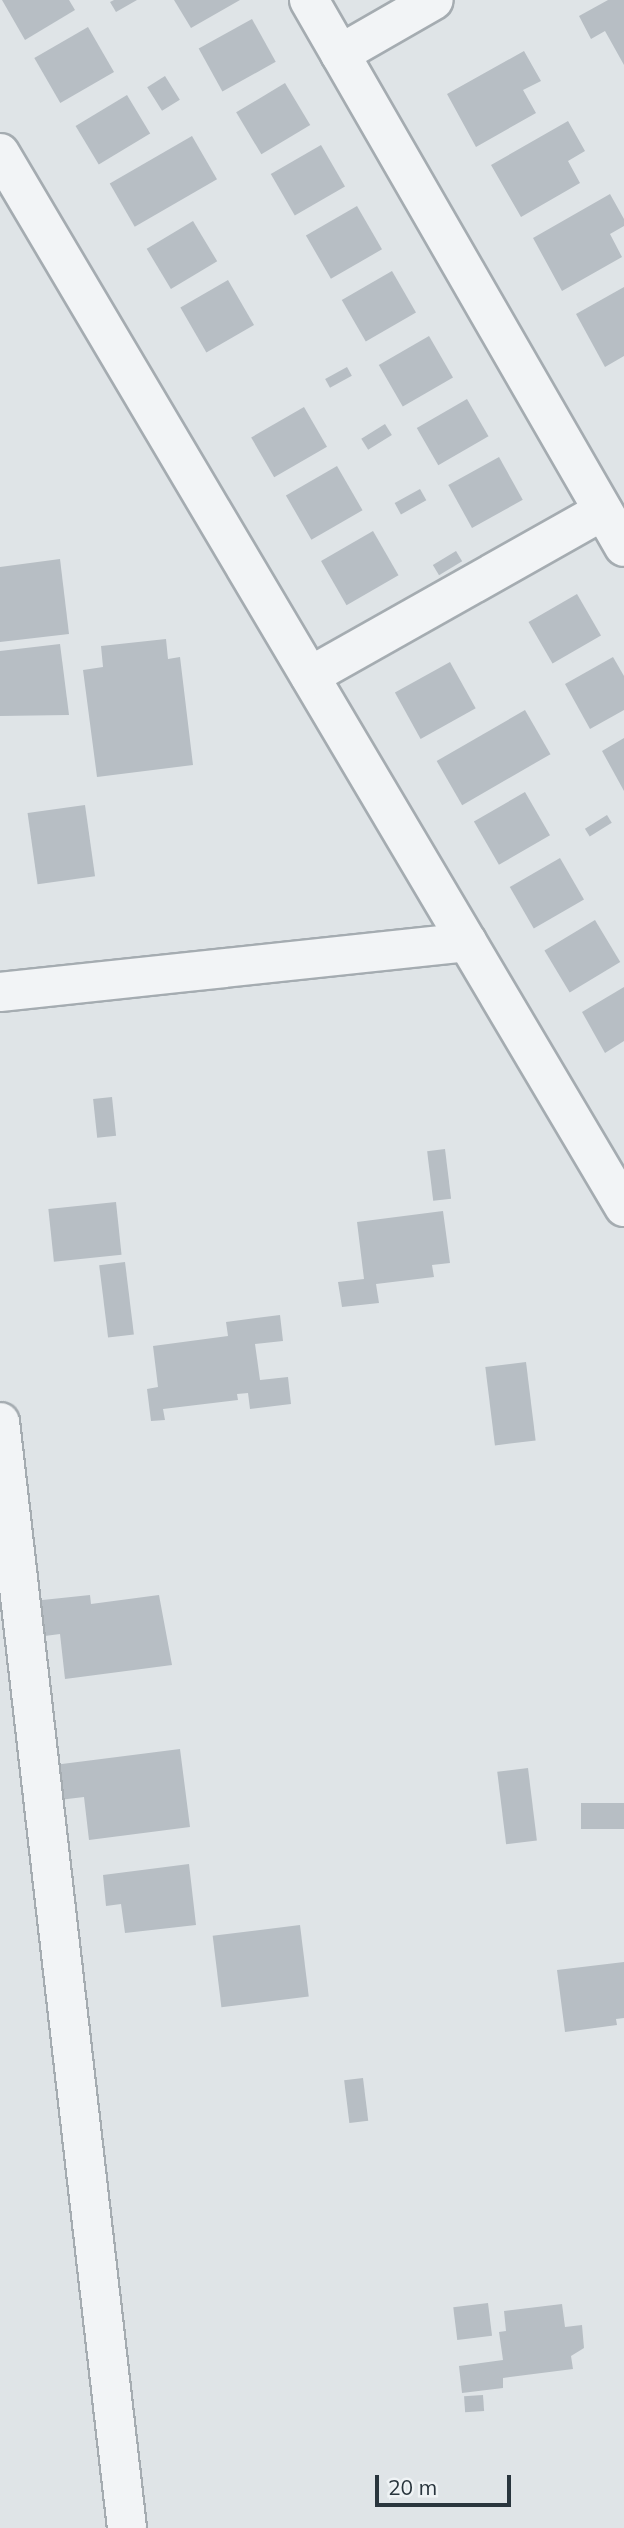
<!DOCTYPE html>
<style>
body{margin:0}
#map{position:relative;width:624px;height:2528px;overflow:hidden;background:#dfe4e7;font-family:Mulish,sans-serif}
div>[style]{position:absolute}
.building>*{inset:0;background:#b7bec4;transform-origin:0 0}
.roads{filter:drop-shadow(2px 0 #a5acb1) drop-shadow(-2px 0 #a5acb1) drop-shadow(0 2px #a5acb1) drop-shadow(0 -2px #a5acb1)}
.street>*{height:38px;margin:-19px;padding:0 19px;transform-origin:19px;border-radius:19px;background:#f2f4f6}
span{translate:-50% -50%;white-space:nowrap;text-align:center;line-height:1.15;-webkit-text-stroke:5px #eff3f5;paint-order:stroke}
.scale{position:absolute;left:375px;top:2475px;width:136px;height:32px;box-sizing:border-box;border:4px solid #29353d;border-top:0;padding-left:9px;font-size:21px;line-height:24px;white-space:nowrap;color:#29353d;-webkit-text-stroke:5px #eff3f5;paint-order:stroke}
</style>
<div id="map">
<div class="building">
<div style="clip-path:polygon(2px 0,69px 0,75px 10px,25px 40px)"></div>
<div style="clip-path:polygon(114px 0,137px 0,116px 12px,110px 2px)"></div>
<div style="clip-path:polygon(174px 0,240px 0,191px 28px)"></div>
<div style="clip-path:polygon(608px 0,624px 0,624px 65px,605px 31px,591px 39px,579px 16px)"></div>
<div style="left:252px;top:19px;width:49px;height:61px;rotate:61deg"></div>
<div style="left:88px;top:27px;width:52px;height:62px;rotate:60deg"></div>
<div style="clip-path:polygon(524px 51px,541px 81px,523px 90px,536px 113px,476px 147px,447px 94px)"></div>
<div style="left:165px;top:76px;width:28px;height:21px;rotate:58deg"></div>
<div style="left:285px;top:83px;width:49px;height:57px;rotate:59deg"></div>
<div style="left:127px;top:95px;width:45px;height:60px;rotate:59deg"></div>
<div style="clip-path:polygon(568px 121px,585px 151px,568px 161px,580px 183px,521px 217px,491px 165px)"></div>
<div style="left:192px;top:136px;width:50px;height:95px;rotate:60deg"></div>
<div style="left:321px;top:145px;width:48px;height:58px;rotate:60deg"></div>
<div style="clip-path:polygon(610px 194px,624px 219px,624px 226px,610px 234px,622px 257px,562px 291px,533px 238px)"></div>
<div style="left:357px;top:206px;width:50px;height:59px;rotate:60deg"></div>
<div style="left:193px;top:221px;width:47px;height:54px;rotate:59deg"></div>
<div style="left:392px;top:271px;width:48px;height:58px;rotate:60deg"></div>
<div style="left:228px;top:280px;width:52px;height:55px;rotate:60deg"></div>
<div style="clip-path:polygon(624px 287px,624px 356px,605px 367px,576px 314px)"></div>
<div style="left:429px;top:336px;width:48px;height:58px;rotate:60deg"></div>
<div style="left:347px;top:367px;width:10px;height:25px;rotate:61deg"></div>
<div style="left:467px;top:399px;width:43px;height:58px;rotate:60deg"></div>
<div style="left:304px;top:407px;width:46px;height:61px;rotate:60deg"></div>
<div style="left:385px;top:424px;width:13px;height:28px;rotate:58deg"></div>
<div style="left:499px;top:457px;width:49px;height:58px;rotate:61deg"></div>
<div style="left:337px;top:466px;width:51px;height:59px;rotate:60deg"></div>
<div style="left:420px;top:489px;width:13px;height:29px;rotate:61deg"></div>
<div style="left:373px;top:531px;width:51px;height:60px;rotate:60deg"></div>
<div style="left:456px;top:551px;width:12px;height:27px;rotate:59deg"></div>
<div style="clip-path:polygon(60px 559px,69px 634px,0 642px,0 567px)"></div>
<div style="left:577px;top:594px;width:48px;height:56px;rotate:60deg"></div>
<div style="clip-path:polygon(166px 639px,168px 659px,180px 657px,193px 765px,97px 777px,83px 670px,103px 667px,101px 646px)"></div>
<div style="clip-path:polygon(60px 644px,69px 715px,0 716px,0 651px)"></div>
<div style="clip-path:polygon(613px 657px,624px 676px,624px 710px,590px 729px,565px 684px)"></div>
<div style="left:450px;top:662px;width:53px;height:63px;rotate:61deg"></div>
<div style="left:525px;top:710px;width:51px;height:102px;rotate:60deg"></div>
<div style="clip-path:polygon(624px 738px,624px 791px,602px 751px)"></div>
<div style="left:525px;top:792px;width:50px;height:59px;rotate:60deg"></div>
<div style="left:85px;top:805px;width:72px;height:58px;rotate:82deg"></div>
<div style="left:607px;top:815px;width:9px;height:26px;rotate:58deg"></div>
<div style="left:560px;top:858px;width:48px;height:58px;rotate:60deg"></div>
<div style="left:595px;top:920px;width:49px;height:59px;rotate:59deg"></div>
<div style="clip-path:polygon(624px 987px,624px 1041px,605px 1053px,582px 1012px)"></div>
<div style="left:112px;top:1097px;width:39px;height:19px;rotate:84deg"></div>
<div style="left:445px;top:1149px;width:50px;height:18px;rotate:83deg"></div>
<div style="left:116px;top:1202px;width:53px;height:68px;rotate:84deg"></div>
<div style="clip-path:polygon(443px 1211px,450px 1263px,432px 1265px,434px 1277px,376px 1284px,379px 1303px,342px 1307px,338px 1282px,364px 1279px,357px 1222px)"></div>
<div style="left:125px;top:1262px;width:73px;height:26px;rotate:83deg"></div>
<div style="clip-path:polygon(280px 1315px,283px 1341px,255px 1344px,260px 1380px,288px 1377px,291px 1404px,250px 1409px,248px 1393px,237px 1394px,238px 1400px,163px 1409px,165px 1420px,151px 1421px,147px 1389px,158px 1387px,153px 1346px,228px 1336px,226px 1322px)"></div>
<div style="left:526px;top:1362px;width:79px;height:41px;rotate:83deg"></div>
<div style="clip-path:polygon(90px 1595px,91px 1604px,159px 1595px,172px 1665px,65px 1679px,60px 1634px,37px 1637px,33px 1601px)"></div>
<div style="clip-path:polygon(180px 1749px,190px 1827px,89px 1840px,84px 1797px,59px 1800px,54px 1765px)"></div>
<div style="left:528px;top:1768px;width:73px;height:31px;rotate:83deg"></div>
<div style="left:624px;top:1803px;width:26px;height:43px;rotate:90deg"></div>
<div style="clip-path:polygon(189px 1864px,196px 1925px,125px 1933px,121px 1904px,106px 1906px,103px 1875px)"></div>
<div style="left:300px;top:1925px;width:72px;height:88px;rotate:83deg"></div>
<div style="clip-path:polygon(624px 1962px,624px 2018px,616px 2019px,617px 2025px,565px 2032px,557px 1970px)"></div>
<div style="left:363px;top:2078px;width:43px;height:19px;rotate:83deg"></div>
<div style="left:488px;top:2303px;width:33px;height:35px;rotate:83deg"></div>
<div style="clip-path:polygon(562px 2304px,565px 2327px,582px 2325px,584px 2348px,571px 2356px,573px 2369px,503px 2378px,503px 2388px,462px 2393px,459px 2366px,503px 2360px,499px 2332px,506px 2331px,504px 2311px)"></div>
<div style="left:483px;top:2395px;width:16px;height:19px;rotate:86deg"></div>
</div>
<div class="roads">
<div class="street">
<div style="left:309px;top:0;width:631px;rotate:60.06deg"></div>
<div style="left:340px;top:54px;width:108px;rotate:-29.9deg"></div>
<div style="left:0;top:153px;width:1225px;rotate:59.37deg"></div>
<div style="left:310px;top:676px;width:336px;rotate:-29.4deg"></div>
<div style="left:0;top:992px;width:470px;rotate:-6.1deg"></div>
<div style="left:0;top:1422px;width:1113px;rotate:83.45deg"></div>
</div>
</div>
<div class="scale">20 m</div>
</div>
